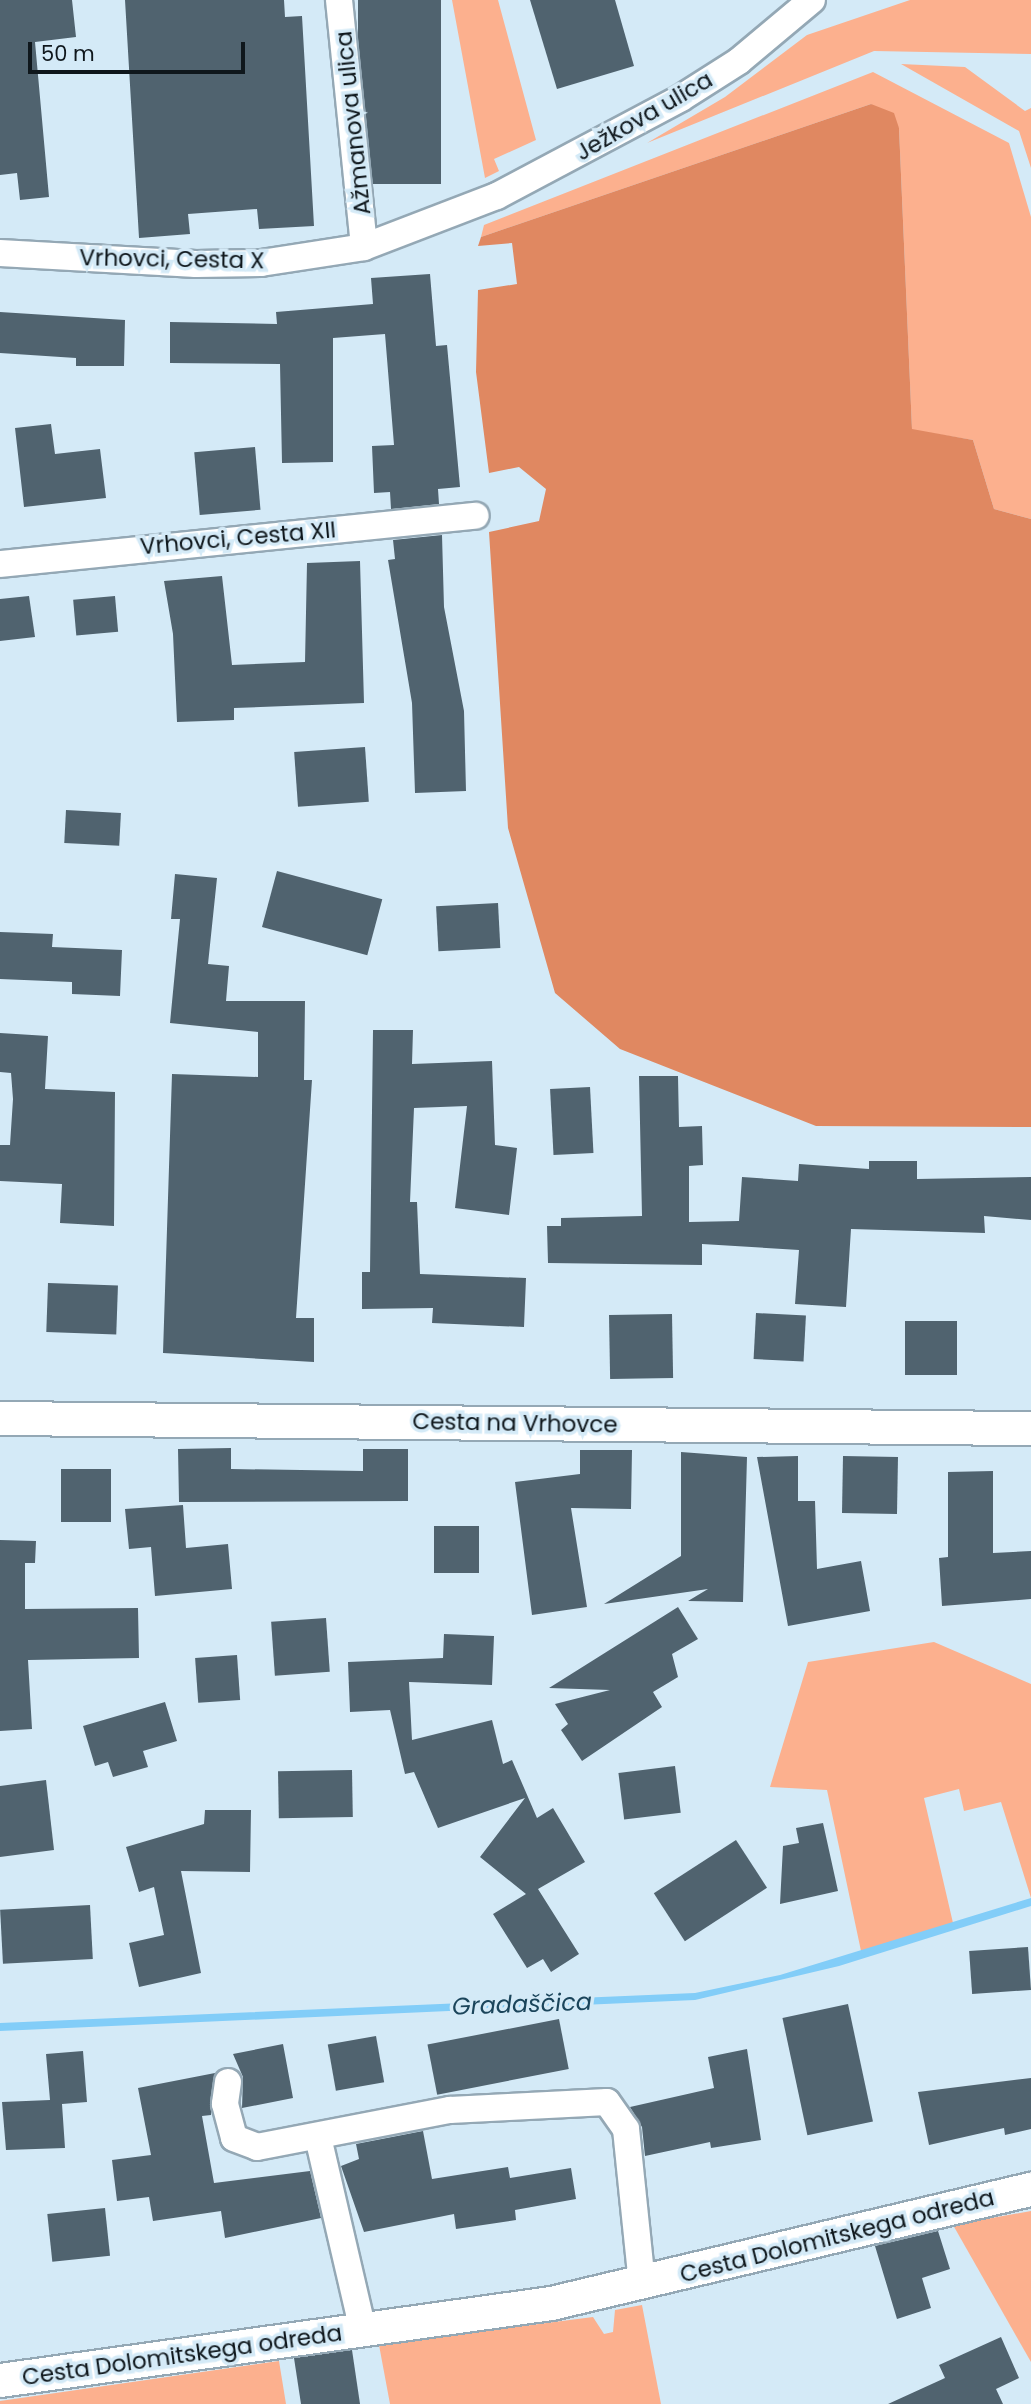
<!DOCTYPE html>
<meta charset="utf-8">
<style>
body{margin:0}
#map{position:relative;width:1031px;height:2404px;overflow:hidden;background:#d4eaf7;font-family:Poppins,sans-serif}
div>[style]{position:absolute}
.green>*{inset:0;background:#fcb08e}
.forest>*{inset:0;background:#e08861}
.water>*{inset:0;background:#82cdf8}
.building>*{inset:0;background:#50636f;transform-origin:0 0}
.roads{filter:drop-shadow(2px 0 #94a8b5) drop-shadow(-2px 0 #94a8b5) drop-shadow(0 2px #94a8b5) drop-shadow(0 -2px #94a8b5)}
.minor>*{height:26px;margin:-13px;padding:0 13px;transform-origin:13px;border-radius:13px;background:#fff}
.tertiary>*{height:33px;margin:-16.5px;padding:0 16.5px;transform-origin:16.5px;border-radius:16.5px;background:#fff}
span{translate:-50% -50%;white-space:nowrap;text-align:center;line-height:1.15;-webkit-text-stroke:7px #d4eaf7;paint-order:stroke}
.street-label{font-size:23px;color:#0f171c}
.water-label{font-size:24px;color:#1b455b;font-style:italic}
.scale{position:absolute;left:28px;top:42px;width:217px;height:32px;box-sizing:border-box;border:4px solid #0f171c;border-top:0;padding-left:9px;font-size:21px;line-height:24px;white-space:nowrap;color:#0f171c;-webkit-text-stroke:5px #d4eaf7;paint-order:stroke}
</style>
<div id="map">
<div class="green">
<div style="clip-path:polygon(452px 0,498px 0,536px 140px,494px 159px,499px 171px,485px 178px)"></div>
<div style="clip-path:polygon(910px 0,1031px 0,1031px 54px,874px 51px,647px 143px,725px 97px,807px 35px)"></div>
<div style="clip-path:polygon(901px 64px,965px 67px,1025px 111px,1031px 108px,1031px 168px,1019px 131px)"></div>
<div style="clip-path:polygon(873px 72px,1009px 143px,1031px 217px,1031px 519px,994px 509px,973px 440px,912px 430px,899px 128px,871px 104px,481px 237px,484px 225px)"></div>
<div style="clip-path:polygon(934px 1642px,1031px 1684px,1031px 1898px,1001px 1802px,964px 1811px,959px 1789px,924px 1798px,953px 1923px,861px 1951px,827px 1790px,770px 1787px,808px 1662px)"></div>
<div style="clip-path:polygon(1031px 2211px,1031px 2362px,953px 2225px)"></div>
<div style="clip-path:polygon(642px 2305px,661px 2404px,390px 2404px,379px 2345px,593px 2317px,604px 2334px,613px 2332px,615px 2310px)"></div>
<div style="clip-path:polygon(279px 2361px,286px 2404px,0 2404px,0 2401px)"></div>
</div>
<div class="forest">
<div style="clip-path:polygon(871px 104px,894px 113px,899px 128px,912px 429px,973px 440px,994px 509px,1031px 519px,1031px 1127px,816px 1126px,620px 1049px,555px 993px,508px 828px,489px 532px,539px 521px,546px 489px,519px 467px,489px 473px,476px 372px,478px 290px,517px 284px,512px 243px,478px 246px,481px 237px)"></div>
</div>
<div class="water">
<div style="clip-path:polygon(1031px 1898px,1031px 1906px,839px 1966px,695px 2000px,0 2031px,0 2023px,695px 1993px,780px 1975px)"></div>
</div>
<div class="building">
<div style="clip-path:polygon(0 0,72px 0,76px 37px,35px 42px,49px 197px,20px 200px,17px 173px,0 175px)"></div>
<div style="clip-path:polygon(125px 0,284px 0,285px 17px,302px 16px,314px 226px,259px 229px,257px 209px,188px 214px,190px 234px,139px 238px)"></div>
<div style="left:358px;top:0;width:83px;height:184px"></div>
<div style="clip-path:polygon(530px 0,615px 0,634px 66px,557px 89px)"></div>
<div style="clip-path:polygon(430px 274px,436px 346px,447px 345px,460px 487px,438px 489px,439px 504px,391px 509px,390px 492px,374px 493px,372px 446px,394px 445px,385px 334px,333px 338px,333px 462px,282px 463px,280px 364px,170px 363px,170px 322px,277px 324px,276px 312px,373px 304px,371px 278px)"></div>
<div style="clip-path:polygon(0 312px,125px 320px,124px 366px,76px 366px,76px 358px,0 353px)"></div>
<div style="clip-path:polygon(51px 424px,55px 454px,100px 449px,106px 498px,24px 507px,15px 428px)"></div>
<div style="left:255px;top:447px;width:63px;height:61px;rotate:85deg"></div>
<div style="clip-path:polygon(442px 535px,444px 607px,464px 711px,466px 791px,415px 793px,412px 703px,388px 560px,395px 559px,393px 540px)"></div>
<div style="clip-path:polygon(360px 561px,364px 703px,234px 708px,234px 720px,177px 722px,173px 634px,164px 581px,222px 576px,232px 665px,305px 662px,307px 563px)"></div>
<div style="clip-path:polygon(29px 596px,35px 637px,0 641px,0 599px)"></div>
<div style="left:115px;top:596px;width:36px;height:42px;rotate:85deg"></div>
<div style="left:365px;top:747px;width:55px;height:71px;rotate:86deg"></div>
<div style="left:66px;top:810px;width:55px;height:33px;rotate:3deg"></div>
<div style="left:277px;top:871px;width:109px;height:58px;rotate:15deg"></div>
<div style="clip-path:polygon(175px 874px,217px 878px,208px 964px,229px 966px,226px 1001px,305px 1001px,304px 1080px,312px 1080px,296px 1318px,314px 1318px,314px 1362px,163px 1353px,172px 1074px,258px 1077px,258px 1032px,170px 1023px,180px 919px,171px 919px)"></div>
<div style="left:498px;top:903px;width:45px;height:62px;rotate:87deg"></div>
<div style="clip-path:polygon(0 932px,53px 934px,52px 947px,122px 950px,120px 996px,72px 994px,72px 982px,0 979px)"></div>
<div style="clip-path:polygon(373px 1030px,413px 1030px,412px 1064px,492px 1061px,495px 1145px,517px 1148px,509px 1215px,455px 1208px,467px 1106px,414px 1108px,410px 1202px,417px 1202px,420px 1274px,526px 1278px,524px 1327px,432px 1323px,433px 1308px,362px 1309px,362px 1272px,370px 1272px)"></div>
<div style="clip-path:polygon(0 1033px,48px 1036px,45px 1089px,115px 1092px,114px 1226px,60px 1223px,62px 1184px,0 1181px,0 1145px,10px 1145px,13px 1099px,11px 1073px,0 1072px)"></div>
<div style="clip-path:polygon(639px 1076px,678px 1076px,679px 1127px,702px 1126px,703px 1165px,689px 1166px,689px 1222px,739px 1221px,742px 1177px,798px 1181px,799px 1164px,869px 1169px,869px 1161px,917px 1161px,917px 1179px,1031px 1177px,1031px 1220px,984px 1216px,985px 1233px,851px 1229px,846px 1307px,795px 1304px,799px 1250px,702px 1244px,702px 1265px,548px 1263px,547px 1226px,561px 1226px,561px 1218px,642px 1216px)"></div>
<div style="left:590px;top:1087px;width:66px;height:40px;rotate:87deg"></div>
<div style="left:48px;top:1283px;width:70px;height:49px;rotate:2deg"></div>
<div style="left:756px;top:1313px;width:50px;height:46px;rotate:3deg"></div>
<div style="left:672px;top:1314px;width:64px;height:63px;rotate:89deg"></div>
<div style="left:905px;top:1321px;width:52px;height:54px"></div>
<div style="clip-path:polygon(231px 1448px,231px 1469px,363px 1471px,363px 1449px,408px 1449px,408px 1501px,179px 1502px,178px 1449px)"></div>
<div style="clip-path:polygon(580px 1450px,632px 1450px,631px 1509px,571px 1508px,587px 1607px,532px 1615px,515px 1482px,580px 1474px)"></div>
<div style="clip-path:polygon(681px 1452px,747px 1457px,743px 1602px,688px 1601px,708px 1589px,604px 1604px,681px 1556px)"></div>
<div style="clip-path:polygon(798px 1456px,798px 1501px,815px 1501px,817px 1569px,861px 1561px,870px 1611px,788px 1626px,757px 1457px)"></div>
<div style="left:843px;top:1456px;width:55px;height:57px;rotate:1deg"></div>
<div style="left:111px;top:1469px;width:53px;height:50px;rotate:90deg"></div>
<div style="clip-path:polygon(993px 1471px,993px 1553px,1031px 1551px,1031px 1599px,942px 1606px,939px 1558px,948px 1557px,948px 1472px)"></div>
<div style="clip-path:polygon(183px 1505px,186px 1548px,228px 1544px,232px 1589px,155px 1596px,151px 1547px,129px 1549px,125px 1509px)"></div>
<div style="left:434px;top:1526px;width:45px;height:47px"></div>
<div style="clip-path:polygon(0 1540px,36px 1541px,35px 1563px,25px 1563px,25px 1609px,138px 1608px,139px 1658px,28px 1660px,32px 1729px,0 1731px)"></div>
<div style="clip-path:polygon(678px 1607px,698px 1639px,672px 1654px,678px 1677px,653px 1692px,662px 1707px,582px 1761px,561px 1730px,568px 1724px,555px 1704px,610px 1690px,549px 1688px)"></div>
<div style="left:326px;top:1618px;width:54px;height:55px;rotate:86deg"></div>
<div style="clip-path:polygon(444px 1634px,494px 1636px,492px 1685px,409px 1682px,412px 1740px,492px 1720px,503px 1764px,512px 1760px,537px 1818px,553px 1808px,585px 1862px,538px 1889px,579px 1954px,551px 1972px,543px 1959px,527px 1968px,493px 1914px,526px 1894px,480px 1857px,525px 1798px,438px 1828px,414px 1772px,405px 1774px,390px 1710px,350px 1712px,348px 1662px,443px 1658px)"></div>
<div style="left:237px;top:1655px;width:45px;height:42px;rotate:86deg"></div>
<div style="clip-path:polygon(165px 1702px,177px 1741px,143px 1751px,148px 1767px,113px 1777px,108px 1762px,95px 1766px,83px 1726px)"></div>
<div style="left:675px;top:1766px;width:47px;height:57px;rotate:83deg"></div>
<div style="left:352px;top:1770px;width:47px;height:74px;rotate:89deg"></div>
<div style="clip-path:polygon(46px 1780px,54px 1850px,0 1857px,0 1786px)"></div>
<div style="clip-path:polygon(205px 1810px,251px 1810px,250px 1872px,181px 1871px,201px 1973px,139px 1987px,129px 1943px,164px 1935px,154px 1887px,139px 1892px,126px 1847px,204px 1824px)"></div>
<div style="clip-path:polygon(823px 1823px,838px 1891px,780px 1904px,783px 1846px,799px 1843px,796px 1828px)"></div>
<div style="left:736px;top:1840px;width:57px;height:98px;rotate:57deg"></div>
<div style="left:90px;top:1905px;width:54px;height:90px;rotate:87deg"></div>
<div style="left:1028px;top:1947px;width:43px;height:59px;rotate:86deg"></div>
<div style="left:848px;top:2004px;width:120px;height:67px;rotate:78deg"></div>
<div style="left:559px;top:2019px;width:51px;height:134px;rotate:79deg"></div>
<div style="left:376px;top:2036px;width:47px;height:49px;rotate:80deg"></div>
<div style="clip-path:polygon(283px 2044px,293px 2098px,242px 2108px,243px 2077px,233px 2054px)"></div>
<div style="clip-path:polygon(747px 2049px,761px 2140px,711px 2148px,710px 2142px,645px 2156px,642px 2127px,630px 2107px,714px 2088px,708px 2057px)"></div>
<div style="clip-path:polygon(83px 2051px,87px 2102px,62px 2104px,65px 2148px,6px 2150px,2px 2102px,50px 2100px,46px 2054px)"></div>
<div style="clip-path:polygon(215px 2073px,211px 2115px,202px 2116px,214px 2183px,310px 2171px,321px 2218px,225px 2238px,221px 2211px,153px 2221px,149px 2197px,117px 2201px,112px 2160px,151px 2155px,138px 2088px)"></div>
<div style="clip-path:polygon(1031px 2078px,1031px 2129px,1005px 2135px,1004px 2128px,929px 2145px,918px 2092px)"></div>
<div style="clip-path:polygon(423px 2131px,432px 2179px,508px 2167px,510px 2178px,571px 2168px,576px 2199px,515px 2210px,516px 2220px,456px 2229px,454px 2214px,364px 2232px,341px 2166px,359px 2159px,356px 2144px)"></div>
<div style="left:105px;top:2208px;width:48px;height:58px;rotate:84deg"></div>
<div style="clip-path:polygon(938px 2231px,950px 2269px,922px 2278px,931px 2308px,897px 2319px,875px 2246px)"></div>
<div style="clip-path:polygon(1001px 2337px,1019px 2378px,996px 2389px,1003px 2404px,888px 2404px,945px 2378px,939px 2365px)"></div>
<div style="clip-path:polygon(352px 2350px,360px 2404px,301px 2404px,294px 2358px)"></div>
</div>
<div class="roads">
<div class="minor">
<div style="left:339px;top:0;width:248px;rotate:84.2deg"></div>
<div style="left:0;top:253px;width:196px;rotate:3.2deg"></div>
<div style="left:196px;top:264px;width:65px;rotate:-0.9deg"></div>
<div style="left:261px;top:263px;width:104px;rotate:-8.8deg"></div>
<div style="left:364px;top:247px;width:142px;rotate:-21deg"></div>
<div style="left:497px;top:196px;width:208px;rotate:-28deg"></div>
<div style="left:681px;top:98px;width:69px;rotate:-32.5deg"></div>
<div style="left:739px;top:61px;width:95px;rotate:-39.9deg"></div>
<div style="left:0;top:564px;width:478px;rotate:-5.8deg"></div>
<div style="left:228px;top:2082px;width:22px;rotate:98deg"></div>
<div style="left:225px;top:2104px;width:35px;rotate:75deg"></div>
<div style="left:234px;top:2138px;width:25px;rotate:21deg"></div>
<div style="left:257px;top:2147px;width:197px;rotate:-10.9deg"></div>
<div style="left:450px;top:2110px;width:157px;rotate:-2.9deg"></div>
<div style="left:607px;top:2102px;width:33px;rotate:55deg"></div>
<div style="left:626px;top:2129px;width:155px;rotate:84.1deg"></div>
<div style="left:318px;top:2137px;width:198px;rotate:76.9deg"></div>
</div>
<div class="tertiary">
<div style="left:0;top:1418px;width:1031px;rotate:0.56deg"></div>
<div style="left:0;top:2380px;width:556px;rotate:-7.96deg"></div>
<div style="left:551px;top:2303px;width:493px;rotate:-13.4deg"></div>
</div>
</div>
<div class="street-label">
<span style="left:644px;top:116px;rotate:-30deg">Ježkova ulica</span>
<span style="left:353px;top:123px;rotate:-96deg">Ažmanova ulica</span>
<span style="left:172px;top:259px;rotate:1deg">Vrhovci, Cesta X</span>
<span style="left:238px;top:538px;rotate:-5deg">Vrhovci, Cesta XII</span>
<span style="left:515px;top:1423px;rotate:1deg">Cesta na Vrhovce</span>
<span style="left:837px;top:2236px;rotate:-14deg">Cesta Dolomitskega odreda</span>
<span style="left:182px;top:2355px;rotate:-8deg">Cesta Dolomitskega odreda</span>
</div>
<div class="water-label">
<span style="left:522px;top:2004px;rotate:-2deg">Gradaščica</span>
</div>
<div class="scale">50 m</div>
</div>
